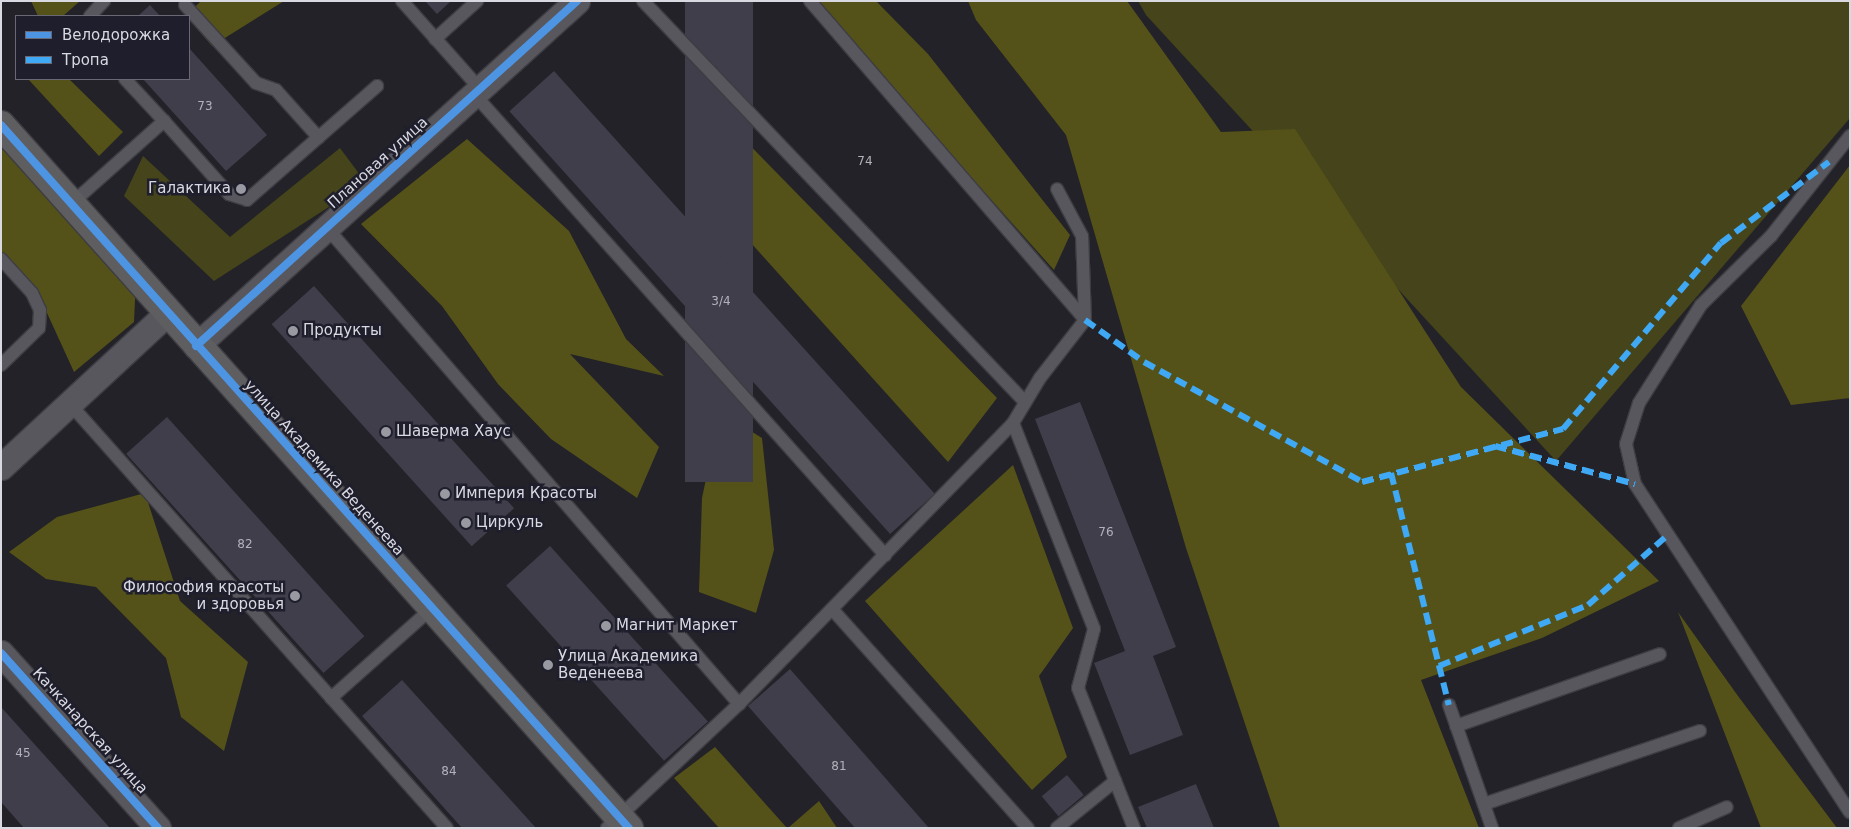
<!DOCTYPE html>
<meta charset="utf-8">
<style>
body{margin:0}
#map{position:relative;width:1851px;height:829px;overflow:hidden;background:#222228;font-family:"DejaVu Sans",sans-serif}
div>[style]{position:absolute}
.green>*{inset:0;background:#45441a}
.forest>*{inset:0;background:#545218}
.building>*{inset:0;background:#403e4b;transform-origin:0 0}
.roads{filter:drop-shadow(1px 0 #3d3d43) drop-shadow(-1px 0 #3d3d43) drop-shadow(0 1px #3d3d43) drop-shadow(0 -1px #3d3d43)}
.lane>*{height:12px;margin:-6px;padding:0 6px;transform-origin:6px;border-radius:6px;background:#58575d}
.street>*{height:25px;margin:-12.5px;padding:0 12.5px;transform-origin:12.5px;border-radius:12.5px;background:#58575d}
.secondary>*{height:28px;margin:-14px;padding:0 14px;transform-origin:14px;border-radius:14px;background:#5e5d5f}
.quiet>*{height:6px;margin-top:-3px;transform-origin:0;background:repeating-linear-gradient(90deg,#3fa9f5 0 12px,transparent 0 18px)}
.cycleway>*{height:8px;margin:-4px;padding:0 4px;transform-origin:4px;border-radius:4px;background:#4d94e3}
.dots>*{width:14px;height:14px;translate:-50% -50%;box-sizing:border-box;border:2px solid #1f1e2c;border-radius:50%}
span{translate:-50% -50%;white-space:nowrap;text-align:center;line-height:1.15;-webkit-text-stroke:5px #1f1e2c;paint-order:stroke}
.number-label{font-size:12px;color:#b3b2bc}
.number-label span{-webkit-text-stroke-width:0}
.street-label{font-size:15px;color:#d9d9e2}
.poi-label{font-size:15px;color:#d9d9e2}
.right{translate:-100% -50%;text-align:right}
.left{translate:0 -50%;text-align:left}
.frame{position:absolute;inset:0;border:2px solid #d9d9e2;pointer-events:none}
.legend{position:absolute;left:15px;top:15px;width:175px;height:65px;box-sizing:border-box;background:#1f1e2c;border:1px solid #696975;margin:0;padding:6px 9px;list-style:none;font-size:15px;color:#d9d9e2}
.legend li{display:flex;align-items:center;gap:10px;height:25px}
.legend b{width:25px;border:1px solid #696975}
</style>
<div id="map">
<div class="green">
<div style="clip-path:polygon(1138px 1px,1850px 1px,1850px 118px,1556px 461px,1146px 15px)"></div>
<div style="clip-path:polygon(340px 148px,366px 183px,214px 281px,124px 196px,143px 156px,230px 237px)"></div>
</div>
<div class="forest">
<div style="clip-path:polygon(31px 1px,80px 1px,63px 16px,38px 16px)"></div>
<div style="clip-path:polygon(201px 1px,284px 1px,212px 46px,186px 16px)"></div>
<div style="clip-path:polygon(813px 1px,876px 1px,928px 54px,1070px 235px,1054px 270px)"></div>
<div style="clip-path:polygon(968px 1px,1127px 1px,1221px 132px,1295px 129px,1461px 387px,1659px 581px,1542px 638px,1421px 680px,1479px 828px,1280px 828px,1186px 548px,1066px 135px,976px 20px)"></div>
<div style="clip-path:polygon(28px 79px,69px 79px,123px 132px,99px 156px)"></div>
<div style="clip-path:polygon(730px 125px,997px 398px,948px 462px,688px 173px)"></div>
<div style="clip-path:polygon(467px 139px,569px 231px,626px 339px,664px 376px,570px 354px,659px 447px,637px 498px,551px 439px,498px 384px,442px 306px,361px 224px)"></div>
<div style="clip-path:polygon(1px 148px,136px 278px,134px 322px,74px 372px,42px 302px,1px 252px)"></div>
<div style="clip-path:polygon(1850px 165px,1850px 398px,1791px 405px,1741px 306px)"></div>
<div style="clip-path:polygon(720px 412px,762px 438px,774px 550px,756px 613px,699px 592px,702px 498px)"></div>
<div style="clip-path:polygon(1013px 465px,1073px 628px,1039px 676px,1067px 757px,1032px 790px,865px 601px)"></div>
<div style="clip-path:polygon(145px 493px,180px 601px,248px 662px,224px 751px,181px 717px,166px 658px,96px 587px,46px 579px,9px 552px,57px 517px)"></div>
<div style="clip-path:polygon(1678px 612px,1738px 696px,1837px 828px,1761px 828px)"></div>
<div style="clip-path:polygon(715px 747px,787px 828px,719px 828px,674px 778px)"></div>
<div style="clip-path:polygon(819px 801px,837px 828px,788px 828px)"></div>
</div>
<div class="building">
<div style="clip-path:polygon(425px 1px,451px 1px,437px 14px)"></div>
<div style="left:685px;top:1px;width:68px;height:481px"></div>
<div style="clip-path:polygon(150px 5px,160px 16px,138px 16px)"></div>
<div style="clip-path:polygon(189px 48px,267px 135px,226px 171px,143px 79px,189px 79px)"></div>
<div style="left:554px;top:71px;width:569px;height:60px;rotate:48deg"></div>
<div style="left:314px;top:286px;width:299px;height:57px;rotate:48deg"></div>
<div style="clip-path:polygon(1080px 402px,1176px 647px,1153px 656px,1183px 735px,1130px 755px,1094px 663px,1125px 651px,1035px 419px)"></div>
<div style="left:167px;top:417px;width:295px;height:55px;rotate:48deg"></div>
<div style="left:550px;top:546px;width:236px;height:59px;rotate:48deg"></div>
<div style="clip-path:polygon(790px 669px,929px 828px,855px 828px,748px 706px)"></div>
<div style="clip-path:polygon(402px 680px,536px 828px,462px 828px,362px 716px)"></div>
<div style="clip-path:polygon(1px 707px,110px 828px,24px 828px,1px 802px)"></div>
<div style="left:1067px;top:775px;width:26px;height:33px;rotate:50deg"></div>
<div style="clip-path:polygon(1196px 784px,1214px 828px,1147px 828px,1138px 807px)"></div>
</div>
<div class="roads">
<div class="lane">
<div style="left:402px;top:1px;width:118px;rotate:48.4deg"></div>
<div style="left:643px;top:1px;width:554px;rotate:46.39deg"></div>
<div style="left:810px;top:1px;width:421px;rotate:49.2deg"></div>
<div style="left:185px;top:5px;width:105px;rotate:47.7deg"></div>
<div style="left:256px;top:83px;width:21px;rotate:19deg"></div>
<div style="left:276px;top:90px;width:64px;rotate:48.1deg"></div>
<div style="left:90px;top:16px;width:21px;rotate:-47deg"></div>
<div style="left:435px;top:39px;width:57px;rotate:-42.1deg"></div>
<div style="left:125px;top:79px;width:57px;rotate:47.1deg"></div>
<div style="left:474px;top:94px;width:618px;rotate:48.28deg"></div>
<div style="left:1850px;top:136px;width:127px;rotate:128.3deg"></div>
<div style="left:1771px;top:236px;width:98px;rotate:135.4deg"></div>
<div style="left:1701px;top:305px;width:116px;rotate:122.3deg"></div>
<div style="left:1639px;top:403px;width:43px;rotate:107.6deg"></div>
<div style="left:1626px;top:444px;width:41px;rotate:77.3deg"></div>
<div style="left:1635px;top:484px;width:392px;rotate:56.8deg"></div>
<div style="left:71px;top:204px;width:125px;rotate:-41.7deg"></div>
<div style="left:164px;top:121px;width:98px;rotate:48.3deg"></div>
<div style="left:229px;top:194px;width:19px;rotate:18deg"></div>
<div style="left:247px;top:200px;width:173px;rotate:-41.2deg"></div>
<div style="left:327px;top:228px;width:630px;rotate:49.12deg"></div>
<div style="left:1px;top:259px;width:46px;rotate:47.6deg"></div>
<div style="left:32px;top:293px;width:19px;rotate:65deg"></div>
<div style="left:40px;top:310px;width:18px;rotate:93deg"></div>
<div style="left:39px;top:328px;width:53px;rotate:135.8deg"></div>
<div style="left:70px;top:404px;width:567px;rotate:48.36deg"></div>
<div style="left:1013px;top:423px;width:221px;rotate:68.5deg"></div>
<div style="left:1094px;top:629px;width:61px;rotate:105.2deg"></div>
<div style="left:1078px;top:688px;width:151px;rotate:68.2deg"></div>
<div style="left:832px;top:609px;width:294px;rotate:48.2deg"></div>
<div style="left:331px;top:698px;width:135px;rotate:-41.7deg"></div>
<div style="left:1449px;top:705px;width:130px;rotate:70.7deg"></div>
<div style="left:1456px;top:726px;width:216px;rotate:-19.4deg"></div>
<div style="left:1484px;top:804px;width:228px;rotate:-18.7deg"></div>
<div style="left:607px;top:828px;width:181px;rotate:-43.2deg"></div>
<div style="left:739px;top:704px;width:392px;rotate:-45.7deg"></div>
<div style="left:1013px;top:423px;width:52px;rotate:-59deg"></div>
<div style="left:1040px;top:378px;width:73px;rotate:-52.2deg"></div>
<div style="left:1085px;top:320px;width:84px;rotate:-92deg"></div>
<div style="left:1082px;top:236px;width:53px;rotate:-118deg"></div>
<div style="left:1057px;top:828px;width:75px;rotate:-39deg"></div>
<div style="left:1679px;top:828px;width:52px;rotate:-23.6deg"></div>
</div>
<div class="street">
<div style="left:196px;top:346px;width:514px;rotate:-42.16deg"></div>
<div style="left:1px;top:467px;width:225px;rotate:-42.8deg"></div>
<div style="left:1px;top:653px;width:235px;rotate:48.1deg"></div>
</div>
<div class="secondary">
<div style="left:1px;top:125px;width:943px;rotate:48.23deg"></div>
</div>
</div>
<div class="quiet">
<div style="left:1085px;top:320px;width:72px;rotate:35.4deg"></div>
<div style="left:1144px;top:362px;width:249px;rotate:28.8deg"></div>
<div style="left:1362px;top:482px;width:208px;rotate:-14.8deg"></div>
<div style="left:1563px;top:429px;width:244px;rotate:-49.7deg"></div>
<div style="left:1721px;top:243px;width:135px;rotate:-36.9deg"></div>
<div style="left:1495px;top:446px;width:145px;rotate:15.2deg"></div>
<div style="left:1391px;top:473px;width:239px;rotate:76deg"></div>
<div style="left:1439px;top:666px;width:161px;rotate:-22.3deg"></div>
<div style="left:1588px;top:605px;width:108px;rotate:-41.2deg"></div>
</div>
<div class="cycleway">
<div style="left:1px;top:125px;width:943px;rotate:48.23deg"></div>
<div style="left:196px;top:346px;width:514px;rotate:-42.16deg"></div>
<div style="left:1px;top:653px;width:235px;rotate:48.1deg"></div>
</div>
<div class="dots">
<div style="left:241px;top:189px;background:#9999a1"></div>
<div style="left:293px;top:331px;background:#9999a1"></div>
<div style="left:386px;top:432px;background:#9999a1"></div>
<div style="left:445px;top:494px;background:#9999a1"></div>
<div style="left:466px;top:523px;background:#9999a1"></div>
<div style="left:295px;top:596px;background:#9999a1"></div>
<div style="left:606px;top:626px;background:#9999a1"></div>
<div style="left:548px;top:665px;background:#9999a1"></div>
</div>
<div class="number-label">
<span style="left:205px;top:107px">73</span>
<span style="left:865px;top:162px">74</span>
<span style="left:721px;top:302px">3/4</span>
<span style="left:1106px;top:533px">76</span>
<span style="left:245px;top:545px">82</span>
<span style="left:23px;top:754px">45</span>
<span style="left:839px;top:767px">81</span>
<span style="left:449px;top:772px">84</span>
</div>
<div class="street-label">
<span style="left:378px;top:163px;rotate:-42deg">Плановая улица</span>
<span style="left:324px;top:468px;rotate:48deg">улица Академика Веденеева</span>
<span style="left:90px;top:731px;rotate:48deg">Качканарская улица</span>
</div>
<div class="poi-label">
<span class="right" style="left:231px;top:189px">Галактика</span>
<span class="left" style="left:303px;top:331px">Продукты</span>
<span class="left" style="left:396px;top:432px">Шаверма Хаус</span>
<span class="left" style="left:455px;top:494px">Империя Красоты</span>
<span class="left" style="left:476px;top:523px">Циркуль</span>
<span class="right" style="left:284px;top:596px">Философия красоты<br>и здоровья</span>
<span class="left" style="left:616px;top:626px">Магнит Маркет</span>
<span class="left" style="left:558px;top:665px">Улица Академика<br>Веденеева</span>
</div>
<div class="frame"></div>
<ul class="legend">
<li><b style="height:6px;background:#4d94e3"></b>Велодорожка</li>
<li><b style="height:6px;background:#3fa9f5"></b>Тропа</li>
</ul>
</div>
